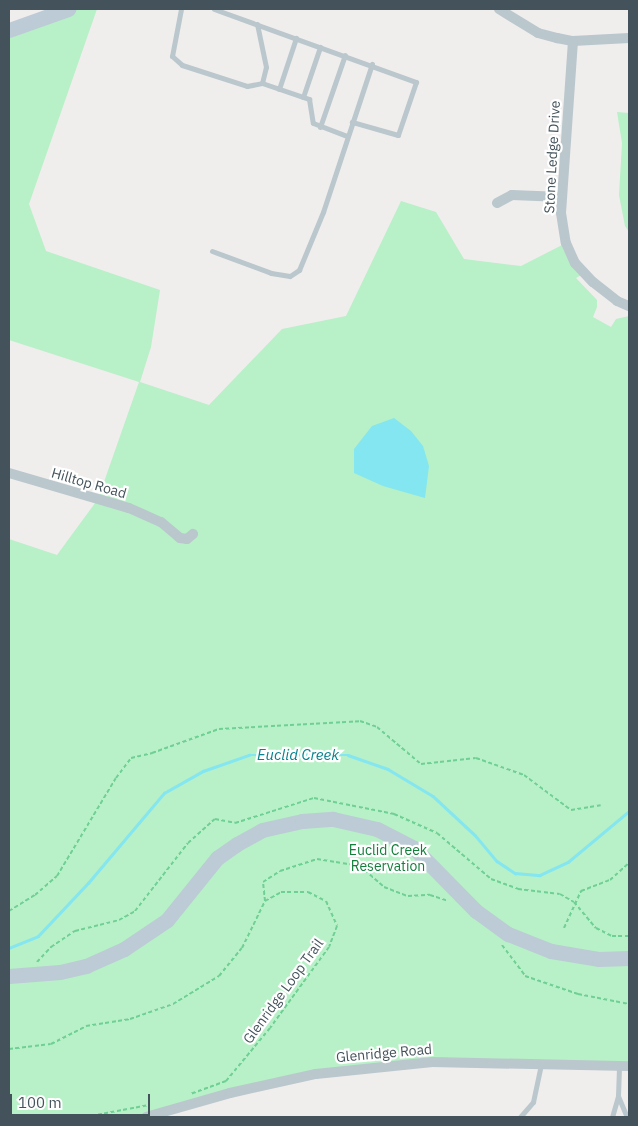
<!DOCTYPE html>
<style>
body{margin:0}
#map{position:relative;width:638px;height:1126px;overflow:hidden;background:#f0eded;font-family:"IBM Plex Sans",sans-serif}
div>[style]{position:absolute}
.green>*{inset:0;background:#b8f0c7}
.water>*{inset:0;background:#83e6f0}
.stream>*{height:2.5px;margin:-1.25px;padding:0 1.25px;transform-origin:1.25px;border-radius:1.25px;background:#83e6f0}
.path>*{height:2px;margin-top:-1px;transform-origin:0;background:repeating-linear-gradient(90deg,#6fd094 0 4px,transparent 0 6.5px)}
.lane>*{height:5px;margin:-2.5px;padding:0 2.5px;transform-origin:2.5px;border-radius:2.5px;background:#bac7cd}
.street>*{height:10px;margin:-5px;padding:0 5px;transform-origin:5px;border-radius:5px;background:#bac7cd}
.secondary>*{height:15px;margin:-7.5px;padding:0 7.5px;transform-origin:7.5px;border-radius:7.5px;background:#bccbd5}
span{translate:-50% -50%;white-space:nowrap;text-align:center;line-height:1.15;-webkit-text-stroke:4.5px #fff;paint-order:stroke}
.street-label{font-size:14px;color:#44535b}
.park-label{font-size:14px;color:#127f3b}
.water-label{font-size:15px;color:#08828e;font-style:italic}
.frame{position:absolute;inset:0;border:10px solid #44535b;pointer-events:none}
.scale{position:absolute;left:10px;top:1094px;width:140px;height:22px;box-sizing:border-box;border:2px solid #44535b;border-top:0;padding-left:6px;font-size:15px;line-height:18px;white-space:nowrap;color:#44535b;-webkit-text-stroke:4px #fff;paint-order:stroke}
</style>
<div id="map">
<div class="green">
<div style="clip-path:polygon(68px 9px,97px 9px,29px 204px,46px 251px,160px 290px,151px 347px,140px 382px,209px 405px,282px 329px,346px 316px,401px 201px,436px 212px,464px 259px,521px 266px,566px 243px,585px 273px,576px 278px,597px 300px,597px 307px,593px 317px,611px 327px,616px 319px,629px 316px,629px 1066px,451px 1062px,316px 1074px,146px 1117px,9px 1117px,9px 539px,57px 555px,98px 499px,139px 382px,9px 340px,9px 30px)"></div>
<div style="clip-path:polygon(617px 112px,629px 113px,629px 232px,625px 226px,619px 195px,622px 143px)"></div>
</div>
<div class="water">
<div style="clip-path:polygon(394px 418px,411px 431px,423px 446px,429px 466px,425px 498px,383px 486px,354px 473px,354px 449px,372px 426px)"></div>
</div>
<div class="stream">
<div style="left:9px;top:948px;width:31px;rotate:-22deg"></div>
<div style="left:38px;top:936px;width:73px;rotate:-46.7deg"></div>
<div style="left:88px;top:883px;width:118px;rotate:-49.8deg"></div>
<div style="left:164px;top:793px;width:45px;rotate:-29.4deg"></div>
<div style="left:203px;top:771px;width:49px;rotate:-19.2deg"></div>
<div style="left:249px;top:755px;width:99px"></div>
<div style="left:348px;top:755px;width:42px;rotate:19.3deg"></div>
<div style="left:388px;top:769px;width:52px;rotate:31deg"></div>
<div style="left:433px;top:796px;width:57px;rotate:42.9deg"></div>
<div style="left:475px;top:835px;width:34px;rotate:50deg"></div>
<div style="left:497px;top:861px;width:22px;rotate:34deg"></div>
<div style="left:515px;top:873px;width:25px;rotate:5deg"></div>
<div style="left:540px;top:875px;width:31px;rotate:-25deg"></div>
<div style="left:568px;top:862px;width:80px;rotate:-39.9deg"></div>
</div>
<div class="path">
<div style="left:265px;top:901px;width:19px;rotate:-96deg"></div>
<div style="left:263px;top:882px;width:20px;rotate:-33deg"></div>
<div style="left:280px;top:871px;width:39px;rotate:-18deg"></div>
<div style="left:317px;top:859px;width:44px;rotate:9.2deg"></div>
<div style="left:360px;top:866px;width:32px;rotate:41deg"></div>
<div style="left:384px;top:887px;width:26px;rotate:21deg"></div>
<div style="left:408px;top:896px;width:22px;rotate:-3deg"></div>
<div style="left:430px;top:895px;width:19px;rotate:18deg"></div>
<div style="left:9px;top:911px;width:31px;rotate:-32deg"></div>
<div style="left:35px;top:895px;width:29px;rotate:-41deg"></div>
<div style="left:57px;top:876px;width:114px;rotate:-59deg"></div>
<div style="left:116px;top:778px;width:25px;rotate:-53deg"></div>
<div style="left:131px;top:758px;width:22px;rotate:-13deg"></div>
<div style="left:152px;top:753px;width:71px;rotate:-19.7deg"></div>
<div style="left:219px;top:729px;width:141px;rotate:-3.2deg"></div>
<div style="left:360px;top:721px;width:18px;rotate:19deg"></div>
<div style="left:377px;top:727px;width:57px;rotate:40.1deg"></div>
<div style="left:421px;top:764px;width:55px;rotate:-6.2deg"></div>
<div style="left:476px;top:758px;width:51px;rotate:19.5deg"></div>
<div style="left:524px;top:775px;width:59px;rotate:36.7deg"></div>
<div style="left:571px;top:810px;width:30px;rotate:-9deg"></div>
<div style="left:564px;top:928px;width:41px;rotate:-65.3deg"></div>
<div style="left:581px;top:891px;width:31px;rotate:-21deg"></div>
<div style="left:610px;top:880px;width:25px;rotate:-42deg"></div>
<div style="left:502px;top:945px;width:39px;rotate:53deg"></div>
<div style="left:525px;top:976px;width:56px;rotate:18.8deg"></div>
<div style="left:578px;top:994px;width:52px;rotate:11.1deg"></div>
<div style="left:37px;top:962px;width:21px;rotate:-47deg"></div>
<div style="left:51px;top:947px;width:29px;rotate:-34deg"></div>
<div style="left:75px;top:931px;width:45px;rotate:-14deg"></div>
<div style="left:119px;top:920px;width:18px;rotate:-29deg"></div>
<div style="left:135px;top:911px;width:86px;rotate:-52.1deg"></div>
<div style="left:188px;top:843px;width:36px;rotate:-42deg"></div>
<div style="left:215px;top:819px;width:20px;rotate:11deg"></div>
<div style="left:235px;top:823px;width:83px;rotate:-17.6deg"></div>
<div style="left:314px;top:798px;width:82px;rotate:11.3deg"></div>
<div style="left:394px;top:814px;width:47px;rotate:23.8deg"></div>
<div style="left:437px;top:833px;width:71px;rotate:40.4deg"></div>
<div style="left:491px;top:879px;width:29px;rotate:20deg"></div>
<div style="left:518px;top:889px;width:42px;rotate:6.8deg"></div>
<div style="left:560px;top:894px;width:16px;rotate:30deg"></div>
<div style="left:574px;top:902px;width:34px;rotate:50deg"></div>
<div style="left:596px;top:928px;width:18px;rotate:27deg"></div>
<div style="left:612px;top:936px;width:17px"></div>
<div style="left:9px;top:1049px;width:42px;rotate:-6.8deg"></div>
<div style="left:51px;top:1044px;width:39px;rotate:-27deg"></div>
<div style="left:86px;top:1026px;width:45px;rotate:-9deg"></div>
<div style="left:130px;top:1019px;width:46px;rotate:-19.2deg"></div>
<div style="left:173px;top:1004px;width:54px;rotate:-31.3deg"></div>
<div style="left:219px;top:976px;width:36px;rotate:-51deg"></div>
<div style="left:242px;top:948px;width:52px;rotate:-63.9deg"></div>
<div style="left:265px;top:901px;width:18px;rotate:-29deg"></div>
<div style="left:281px;top:892px;width:27px"></div>
<div style="left:308px;top:892px;width:20px;rotate:27deg"></div>
<div style="left:326px;top:901px;width:27px;rotate:66deg"></div>
<div style="left:337px;top:926px;width:22px;rotate:111deg"></div>
<div style="left:329px;top:947px;width:100px;rotate:126.1deg"></div>
<div style="left:270px;top:1028px;width:69px;rotate:129.7deg"></div>
<div style="left:226px;top:1081px;width:38px;rotate:160deg"></div>
<div style="left:85px;top:1117px;width:65px;rotate:-10.6deg"></div>
</div>
<div class="lane">
<div style="left:181px;top:9px;width:48px;rotate:100.8deg"></div>
<div style="left:172px;top:56px;width:13px;rotate:42deg"></div>
<div style="left:182px;top:65px;width:68px;rotate:17.9deg"></div>
<div style="left:247px;top:86px;width:15px;rotate:-11deg"></div>
<div style="left:262px;top:83px;width:16px;rotate:-76deg"></div>
<div style="left:266px;top:67px;width:44px;rotate:-101.8deg"></div>
<div style="left:214px;top:9px;width:215px;rotate:19.9deg"></div>
<div style="left:416px;top:82px;width:56px;rotate:108.8deg"></div>
<div style="left:398px;top:135px;width:48px;rotate:-164.2deg"></div>
<div style="left:262px;top:83px;width:50px;rotate:18.8deg"></div>
<div style="left:309px;top:99px;width:24px;rotate:81deg"></div>
<div style="left:313px;top:123px;width:36px;rotate:21deg"></div>
<div style="left:279px;top:89px;width:54px;rotate:-71.6deg"></div>
<div style="left:303px;top:97px;width:53px;rotate:-71.2deg"></div>
<div style="left:320px;top:127px;width:76px;rotate:-70.9deg"></div>
<div style="left:212px;top:251px;width:63px;rotate:20.4deg"></div>
<div style="left:271px;top:273px;width:19px;rotate:9deg"></div>
<div style="left:290px;top:276px;width:11px;rotate:-34deg"></div>
<div style="left:299px;top:270px;width:63px;rotate:-67.5deg"></div>
<div style="left:323px;top:212px;width:156px;rotate:-71.7deg"></div>
<div style="left:618px;top:1096px;width:23px;rotate:67deg"></div>
<div style="left:520px;top:1117px;width:20px;rotate:-49deg"></div>
<div style="left:533px;top:1102px;width:38px;rotate:-78deg"></div>
<div style="left:612px;top:1117px;width:22px;rotate:-74deg"></div>
<div style="left:618px;top:1096px;width:30px;rotate:-88deg"></div>
</div>
<div class="street">
<div style="left:499px;top:9px;width:46px;rotate:31.6deg"></div>
<div style="left:538px;top:33px;width:20px;rotate:15deg"></div>
<div style="left:557px;top:38px;width:16px;rotate:11deg"></div>
<div style="left:573px;top:41px;width:56px;rotate:-3.1deg"></div>
<div style="left:573px;top:41px;width:172px;rotate:94deg"></div>
<div style="left:561px;top:213px;width:30px;rotate:81deg"></div>
<div style="left:566px;top:243px;width:22px;rotate:66deg"></div>
<div style="left:575px;top:263px;width:26px;rotate:47deg"></div>
<div style="left:593px;top:282px;width:31px;rotate:38deg"></div>
<div style="left:617px;top:301px;width:13px;rotate:23deg"></div>
<div style="left:497px;top:203px;width:17px;rotate:-28deg"></div>
<div style="left:512px;top:195px;width:50px;rotate:2.3deg"></div>
<div style="left:9px;top:473px;width:125px;rotate:16.3deg"></div>
<div style="left:129px;top:508px;width:35px;rotate:24deg"></div>
<div style="left:161px;top:522px;width:25px;rotate:40deg"></div>
<div style="left:180px;top:538px;width:7px;rotate:8deg"></div>
<div style="left:187px;top:539px;width:8px;rotate:-40deg"></div>
<div style="left:146px;top:1117px;width:87px;rotate:-15.9deg"></div>
<div style="left:230px;top:1093px;width:88px;rotate:-12.5deg"></div>
<div style="left:316px;top:1074px;width:117px;rotate:-5.9deg"></div>
<div style="left:432px;top:1062px;width:197px;rotate:1.2deg"></div>
</div>
<div class="secondary">
<div style="left:9px;top:30px;width:63px;rotate:-19.6deg"></div>
<div style="left:9px;top:976px;width:51px;rotate:-4.5deg"></div>
<div style="left:60px;top:972px;width:27px;rotate:-13deg"></div>
<div style="left:86px;top:966px;width:42px;rotate:-24.1deg"></div>
<div style="left:124px;top:949px;width:52px;rotate:-34deg"></div>
<div style="left:167px;top:920px;width:80px;rotate:-51.1deg"></div>
<div style="left:217px;top:858px;width:24px;rotate:-35deg"></div>
<div style="left:237px;top:844px;width:29px;rotate:-29deg"></div>
<div style="left:262px;top:830px;width:41px;rotate:-12.7deg"></div>
<div style="left:302px;top:821px;width:31px;rotate:-4deg"></div>
<div style="left:333px;top:819px;width:45px;rotate:12.8deg"></div>
<div style="left:377px;top:829px;width:42px;rotate:27.2deg"></div>
<div style="left:414px;top:848px;width:88px;rotate:45.5deg"></div>
<div style="left:476px;top:911px;width:39px;rotate:36deg"></div>
<div style="left:508px;top:934px;width:46px;rotate:21.6deg"></div>
<div style="left:551px;top:951px;width:49px;rotate:9.5deg"></div>
<div style="left:599px;top:959px;width:30px;rotate:-2deg"></div>
</div>
<div class="street-label">
<span style="left:552px;top:157px;rotate:-87deg">Stone Ledge Drive</span>
<span style="left:89px;top:483px;rotate:16deg">Hilltop Road</span>
<span style="left:283px;top:991px;rotate:-54deg">Glenridge Loop Trail</span>
<span style="left:384px;top:1053px;rotate:-5deg">Glenridge Road</span>
</div>
<div class="park-label">
<span style="left:388px;top:858px">Euclid Creek<br>Reservation</span>
</div>
<div class="water-label">
<span style="left:298px;top:755px">Euclid Creek</span>
</div>
<div class="frame"></div>
<div class="scale">100 m</div>
</div>
